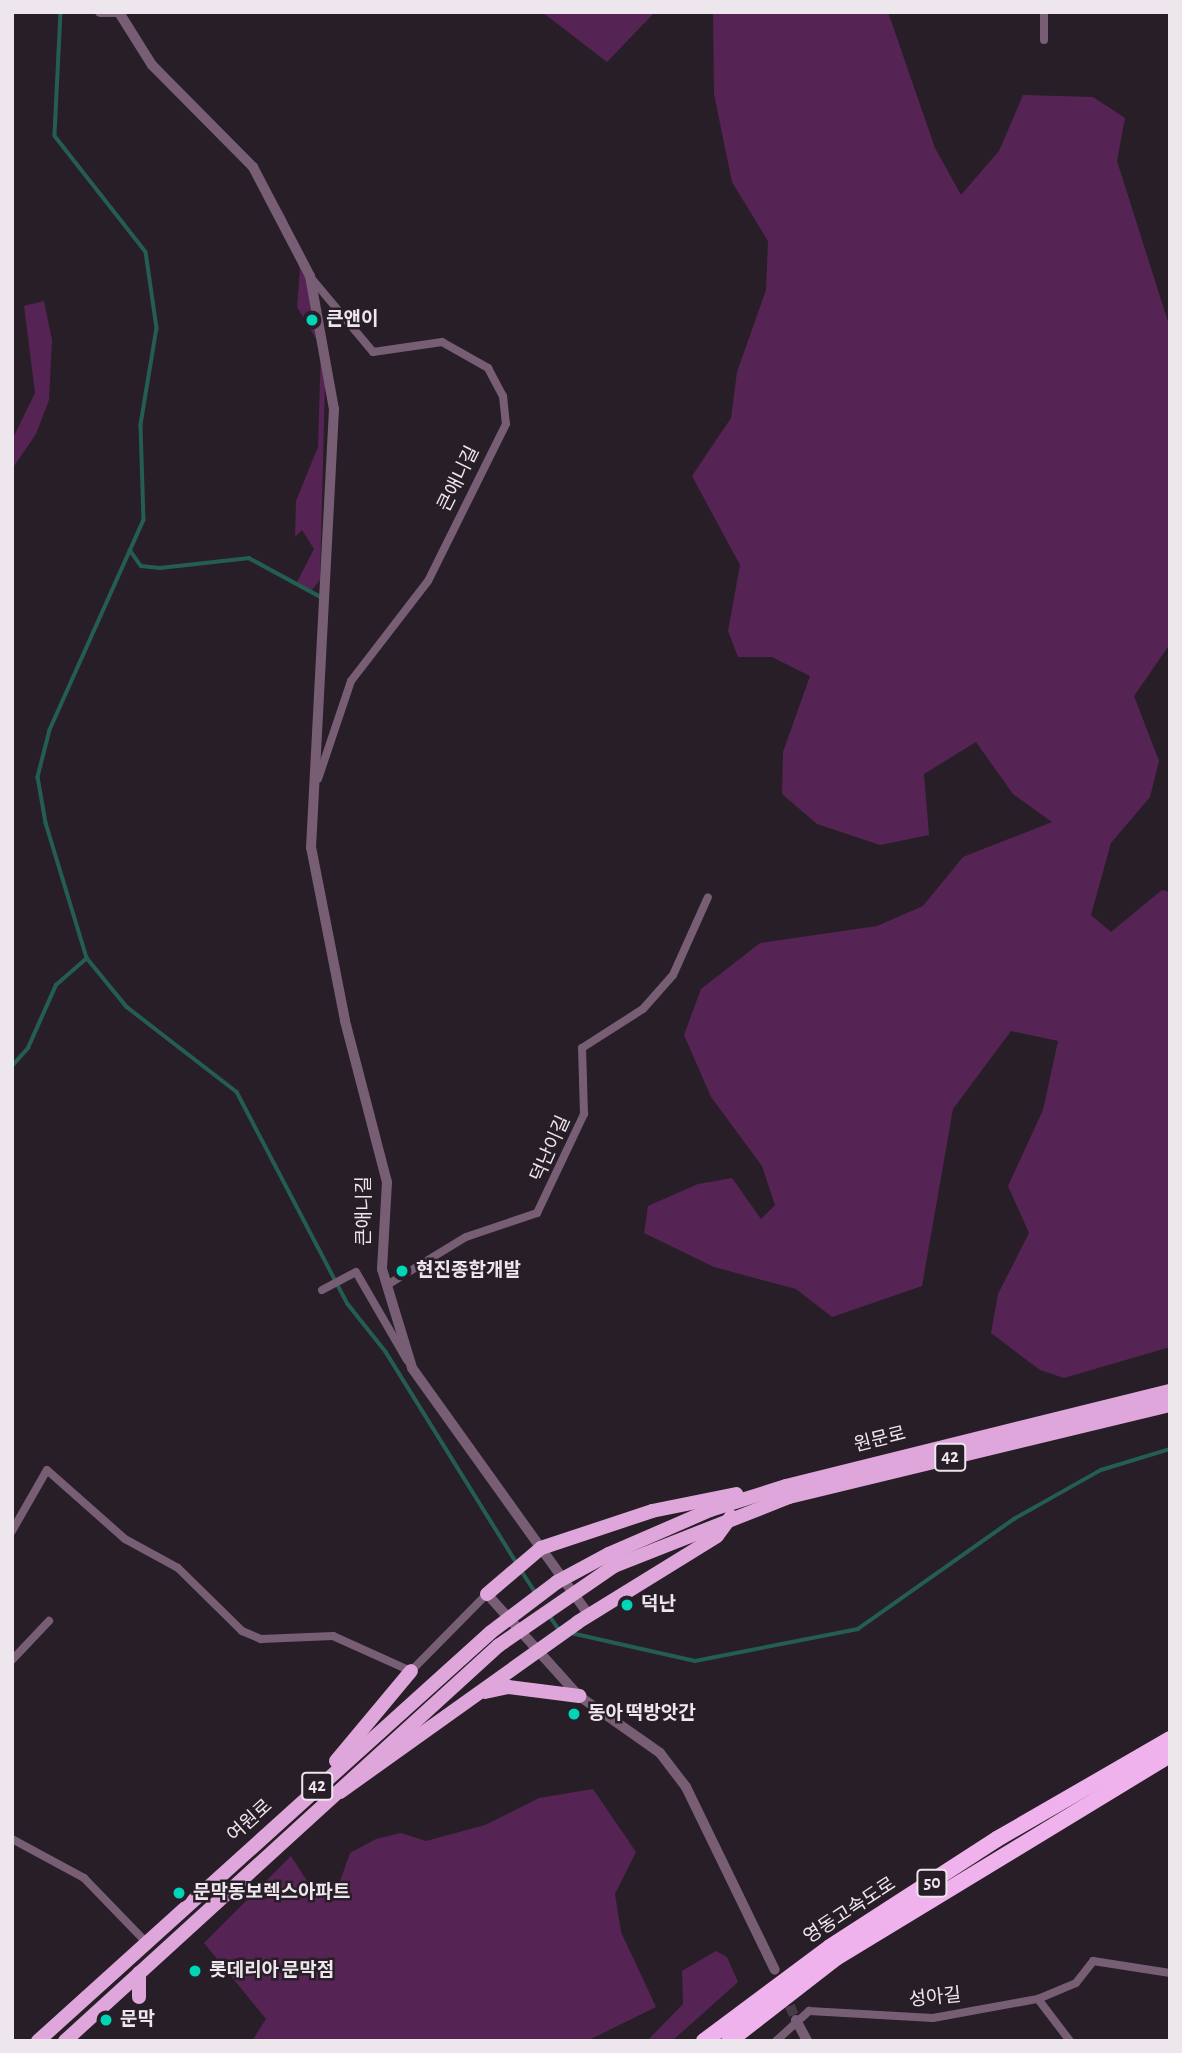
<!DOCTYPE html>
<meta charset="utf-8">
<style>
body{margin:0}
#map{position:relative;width:1182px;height:2053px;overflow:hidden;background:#281e27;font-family:"Alegreya Sans","Noto Sans KR",sans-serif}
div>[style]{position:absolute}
.green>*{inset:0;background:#562454}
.stream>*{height:3.5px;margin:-1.75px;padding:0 1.75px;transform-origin:1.75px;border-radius:1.75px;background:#245d52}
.tertiary-tunnel>*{height:10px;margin-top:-5px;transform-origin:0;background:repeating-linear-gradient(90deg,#463c45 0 10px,transparent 0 15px)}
.minor>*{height:8px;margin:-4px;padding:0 4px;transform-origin:4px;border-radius:4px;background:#775e75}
.tertiary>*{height:10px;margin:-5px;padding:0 5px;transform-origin:5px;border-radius:5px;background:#775e75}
.trunk>*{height:14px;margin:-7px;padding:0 7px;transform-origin:7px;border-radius:7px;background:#dfa6db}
.motorway>*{height:16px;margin:-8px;padding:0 8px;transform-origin:8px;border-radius:8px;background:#f0b2ec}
.trunk-bridge>*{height:14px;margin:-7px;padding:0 7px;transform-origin:7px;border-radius:7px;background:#dfa6db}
.dots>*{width:19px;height:19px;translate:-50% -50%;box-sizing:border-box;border:4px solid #281e27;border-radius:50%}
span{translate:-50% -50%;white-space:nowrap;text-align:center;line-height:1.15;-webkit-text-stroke:5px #281e27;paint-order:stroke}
.shield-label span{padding:2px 5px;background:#281e27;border:2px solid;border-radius:5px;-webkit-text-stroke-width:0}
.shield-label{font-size:18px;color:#eee6ed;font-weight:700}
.poi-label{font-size:19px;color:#eee6ed;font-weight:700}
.left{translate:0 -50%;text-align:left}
.street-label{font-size:19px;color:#eee6ed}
.frame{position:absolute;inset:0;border:14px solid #eee6ed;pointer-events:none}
</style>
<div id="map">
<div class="green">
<div style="clip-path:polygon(542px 12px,655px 12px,607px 62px)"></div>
<div style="clip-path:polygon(713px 12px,888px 12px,935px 148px,961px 195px,999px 151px,1023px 95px,1093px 97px,1125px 118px,1117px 161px,1170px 328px,1170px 644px,1134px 696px,1159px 761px,1150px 797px,1111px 843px,1091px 915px,1111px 932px,1162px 890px,1170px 892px,1170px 1347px,1064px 1378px,1040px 1370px,991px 1333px,998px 1294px,1029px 1233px,1008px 1186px,1043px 1110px,1058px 1041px,1011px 1031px,953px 1109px,922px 1286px,832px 1317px,796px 1289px,714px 1267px,644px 1233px,648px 1206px,698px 1184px,732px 1178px,761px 1219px,775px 1205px,762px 1166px,711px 1097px,684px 1035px,701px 989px,760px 943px,877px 926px,923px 906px,963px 857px,1052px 822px,1013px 794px,976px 742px,924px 774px,929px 835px,880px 845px,817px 824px,782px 794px,783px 752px,810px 676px,772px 657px,738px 657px,728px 631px,740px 565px,692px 476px,731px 418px,737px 372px,766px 290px,768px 241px,732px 182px,714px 94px)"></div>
<div style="clip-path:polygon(281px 207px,305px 263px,326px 344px,320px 580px,312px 590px,296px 584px,314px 549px,302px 530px,295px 537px,296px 501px,318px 447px,321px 347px,297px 307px,300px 270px)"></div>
<div style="clip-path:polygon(44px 301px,52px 340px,49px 400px,36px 434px,12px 469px,12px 440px,35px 393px,24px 306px)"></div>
<div style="clip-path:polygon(593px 1789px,636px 1852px,615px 1894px,621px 1932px,656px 2007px,587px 2041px,252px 2041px,266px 2019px,204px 1943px,291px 1856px,307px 1881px,339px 1884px,350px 1853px,376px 1839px,401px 1833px,426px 1841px,485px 1825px,539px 1798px)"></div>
<div style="clip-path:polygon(716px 1951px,727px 1957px,738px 1982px,672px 2041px,647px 2041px,683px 2004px,682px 1971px)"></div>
</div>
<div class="stream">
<div style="left:61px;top:12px;width:124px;rotate:92.8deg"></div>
<div style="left:55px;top:136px;width:147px;rotate:51.9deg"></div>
<div style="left:146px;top:252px;width:77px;rotate:81.8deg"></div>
<div style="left:157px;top:328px;width:98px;rotate:99.4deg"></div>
<div style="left:141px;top:425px;width:95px;rotate:88.2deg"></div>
<div style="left:144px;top:520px;width:230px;rotate:114.1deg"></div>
<div style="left:50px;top:730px;width:49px;rotate:104.3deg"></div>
<div style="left:38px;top:777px;width:47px;rotate:80.1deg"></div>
<div style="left:46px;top:823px;width:141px;rotate:73.1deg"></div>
<div style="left:87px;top:958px;width:63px;rotate:50.8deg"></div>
<div style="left:127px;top:1007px;width:139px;rotate:37.7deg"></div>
<div style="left:237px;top:1092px;width:239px;rotate:62.4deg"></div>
<div style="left:348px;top:1304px;width:61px;rotate:51.6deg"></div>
<div style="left:386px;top:1352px;width:248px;rotate:58.2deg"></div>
<div style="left:130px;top:550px;width:19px;rotate:55deg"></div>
<div style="left:141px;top:566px;width:19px;rotate:6deg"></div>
<div style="left:160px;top:568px;width:90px;rotate:-6.4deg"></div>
<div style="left:249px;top:558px;width:80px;rotate:28.5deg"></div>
<div style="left:12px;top:1066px;width:24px;rotate:-48deg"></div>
<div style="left:28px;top:1048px;width:69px;rotate:-66deg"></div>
<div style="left:56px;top:985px;width:41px;rotate:-41.1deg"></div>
<div style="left:521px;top:1570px;width:27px;rotate:57deg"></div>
<div style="left:549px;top:1615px;width:19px;rotate:55deg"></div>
<div style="left:571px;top:1633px;width:127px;rotate:12.7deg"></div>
<div style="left:695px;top:1661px;width:166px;rotate:-11.1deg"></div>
<div style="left:858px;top:1629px;width:191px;rotate:-35.2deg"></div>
<div style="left:1014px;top:1519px;width:100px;rotate:-29.4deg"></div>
<div style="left:1101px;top:1470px;width:72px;rotate:-16.9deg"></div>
</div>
<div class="tertiary-tunnel">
<div style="left:784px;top:1992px;width:30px;rotate:67deg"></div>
</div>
<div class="minor">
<div style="left:1044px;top:12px;width:28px;rotate:90deg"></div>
<div style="left:312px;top:279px;width:95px;rotate:50.1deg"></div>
<div style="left:373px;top:352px;width:70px;rotate:-8.2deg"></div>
<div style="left:442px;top:342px;width:53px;rotate:29.5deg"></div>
<div style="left:488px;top:368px;width:32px;rotate:62deg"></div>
<div style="left:503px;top:396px;width:28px;rotate:84deg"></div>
<div style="left:506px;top:424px;width:175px;rotate:116.4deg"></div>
<div style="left:428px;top:581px;width:126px;rotate:127.6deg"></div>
<div style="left:351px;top:681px;width:103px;rotate:108.6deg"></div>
<div style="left:387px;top:1285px;width:92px;rotate:-31.3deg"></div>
<div style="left:466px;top:1237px;width:75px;rotate:-18.7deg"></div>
<div style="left:537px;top:1213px;width:110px;rotate:-64.6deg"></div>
<div style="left:584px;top:1114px;width:66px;rotate:-91.7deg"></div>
<div style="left:582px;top:1048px;width:72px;rotate:-32.6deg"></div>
<div style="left:643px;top:1009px;width:45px;rotate:-48.6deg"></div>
<div style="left:673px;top:975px;width:85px;rotate:-65.8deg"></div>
<div style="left:322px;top:1290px;width:38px;rotate:-28deg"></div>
<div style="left:356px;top:1272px;width:102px;rotate:59.9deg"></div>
<div style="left:12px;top:1531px;width:70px;rotate:-60.2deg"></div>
<div style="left:47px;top:1470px;width:104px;rotate:41.5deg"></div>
<div style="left:125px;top:1539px;width:60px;rotate:28.7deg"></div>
<div style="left:178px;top:1568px;width:90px;rotate:44.5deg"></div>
<div style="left:242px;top:1631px;width:21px;rotate:23deg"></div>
<div style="left:261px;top:1639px;width:72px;rotate:-2.4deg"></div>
<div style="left:333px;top:1636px;width:85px;rotate:24.2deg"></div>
<div style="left:411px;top:1671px;width:108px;rotate:-45.4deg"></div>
<div style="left:12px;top:1660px;width:54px;rotate:-46.5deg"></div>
<div style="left:12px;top:1839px;width:82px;rotate:28.4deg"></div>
<div style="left:84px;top:1878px;width:89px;rotate:45.9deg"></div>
<div style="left:1038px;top:1999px;width:53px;rotate:52.7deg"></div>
<div style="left:776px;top:2041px;width:45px;rotate:-42.3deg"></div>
<div style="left:809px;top:2011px;width:124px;rotate:3.2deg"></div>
<div style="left:933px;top:2018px;width:107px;rotate:-10.3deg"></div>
<div style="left:1038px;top:1999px;width:41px;rotate:-22.8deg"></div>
<div style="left:1076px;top:1983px;width:28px;rotate:-52deg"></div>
<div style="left:1093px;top:1961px;width:78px;rotate:8.9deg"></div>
</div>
<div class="tertiary">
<div style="left:100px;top:12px;width:22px"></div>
<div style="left:120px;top:14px;width:60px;rotate:57.9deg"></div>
<div style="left:152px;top:65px;width:144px;rotate:45.3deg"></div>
<div style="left:253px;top:167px;width:123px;rotate:62.4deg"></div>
<div style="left:310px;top:276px;width:135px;rotate:79.8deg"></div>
<div style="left:334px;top:409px;width:439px;rotate:93deg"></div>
<div style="left:311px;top:847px;width:177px;rotate:78.9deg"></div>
<div style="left:345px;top:1021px;width:166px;rotate:75.4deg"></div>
<div style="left:387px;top:1182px;width:87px;rotate:93.3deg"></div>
<div style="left:382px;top:1269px;width:103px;rotate:73.1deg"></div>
<div style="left:412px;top:1368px;width:304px;rotate:54.4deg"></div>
<div style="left:487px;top:1594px;width:137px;rotate:48deg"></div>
<div style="left:579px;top:1696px;width:99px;rotate:35.1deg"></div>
<div style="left:660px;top:1753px;width:43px;rotate:52.6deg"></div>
<div style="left:686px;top:1787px;width:203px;rotate:64.1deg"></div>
<div style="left:796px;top:2020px;width:24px;rotate:62deg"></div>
</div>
<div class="trunk">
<div style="left:609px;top:1554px;width:110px;rotate:-23.5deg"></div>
<div style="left:710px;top:1510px;width:80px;rotate:-17.5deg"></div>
<div style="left:786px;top:1486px;width:396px;rotate:-13.9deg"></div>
<div style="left:614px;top:1566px;width:188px;rotate:-21.5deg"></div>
<div style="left:789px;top:1497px;width:392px;rotate:-13.6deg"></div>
<div style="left:487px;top:1594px;width:71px;rotate:-40.4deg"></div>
<div style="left:541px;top:1548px;width:117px;rotate:-18.4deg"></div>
<div style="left:652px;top:1511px;width:86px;rotate:-11.4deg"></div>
<div style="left:485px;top:1692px;width:24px;rotate:-12deg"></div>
<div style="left:508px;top:1687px;width:72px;rotate:7.2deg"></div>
<div style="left:336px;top:1761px;width:117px;rotate:-50.2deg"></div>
<div style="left:340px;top:1792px;width:292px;rotate:-35.5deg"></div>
<div style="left:578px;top:1622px;width:163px;rotate:-31.7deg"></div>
<div style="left:717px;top:1536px;width:24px;rotate:-54deg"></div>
<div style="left:139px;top:1997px;width:24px;rotate:-90deg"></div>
<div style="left:38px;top:2041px;width:610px;rotate:-42.08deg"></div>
<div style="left:65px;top:2041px;width:586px;rotate:-42.37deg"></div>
</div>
<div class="motorway">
<div style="left:704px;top:2041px;width:157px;rotate:-36.7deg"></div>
<div style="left:830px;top:1947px;width:199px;rotate:-32.9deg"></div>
<div style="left:997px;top:1839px;width:200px;rotate:-30deg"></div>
<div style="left:729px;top:2041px;width:135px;rotate:-37.8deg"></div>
<div style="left:836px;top:1958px;width:391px;rotate:-31.3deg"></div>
</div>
<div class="trunk-bridge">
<div style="left:491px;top:1632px;width:83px;rotate:-37.1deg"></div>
<div style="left:557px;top:1582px;width:59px;rotate:-28.3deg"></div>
<div style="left:498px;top:1646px;width:141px;rotate:-34.6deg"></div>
</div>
<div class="dots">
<div style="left:312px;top:320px;background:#00d5b7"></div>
<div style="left:402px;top:1271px;background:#00d5b7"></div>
<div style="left:627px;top:1605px;background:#00d5b7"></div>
<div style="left:574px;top:1714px;background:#00d5b7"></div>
<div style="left:179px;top:1893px;background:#00d5b7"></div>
<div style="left:195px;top:1971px;background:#00d5b7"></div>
<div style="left:106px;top:2020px;background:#00d5b7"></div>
</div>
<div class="shield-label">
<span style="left:950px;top:1457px">42</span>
<span style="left:317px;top:1786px">42</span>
<span style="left:932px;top:1883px">50</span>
</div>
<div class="poi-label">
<span class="left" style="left:326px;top:320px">큰앤이</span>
<span class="left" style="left:416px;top:1271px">현진종합개발</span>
<span class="left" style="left:641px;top:1605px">덕난</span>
<span class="left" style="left:588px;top:1714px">동아 떡방앗간</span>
<span class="left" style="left:193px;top:1893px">문막동보렉스아파트</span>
<span class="left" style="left:209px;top:1971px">롯데리아 문막점</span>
<span class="left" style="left:120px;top:2020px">문막</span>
</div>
<div class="street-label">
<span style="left:459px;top:479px;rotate:-64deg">큰애니길</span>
<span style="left:551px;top:1149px;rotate:-66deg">덕난이길</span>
<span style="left:365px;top:1211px;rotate:-90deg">큰애니길</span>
<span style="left:880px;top:1440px;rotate:-14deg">원문로</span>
<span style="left:250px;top:1821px;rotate:-42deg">여원로</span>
<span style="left:850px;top:1911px;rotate:-33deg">영동고속도로</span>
<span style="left:935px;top:1998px;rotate:-6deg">성아길</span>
</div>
<div class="frame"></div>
</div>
